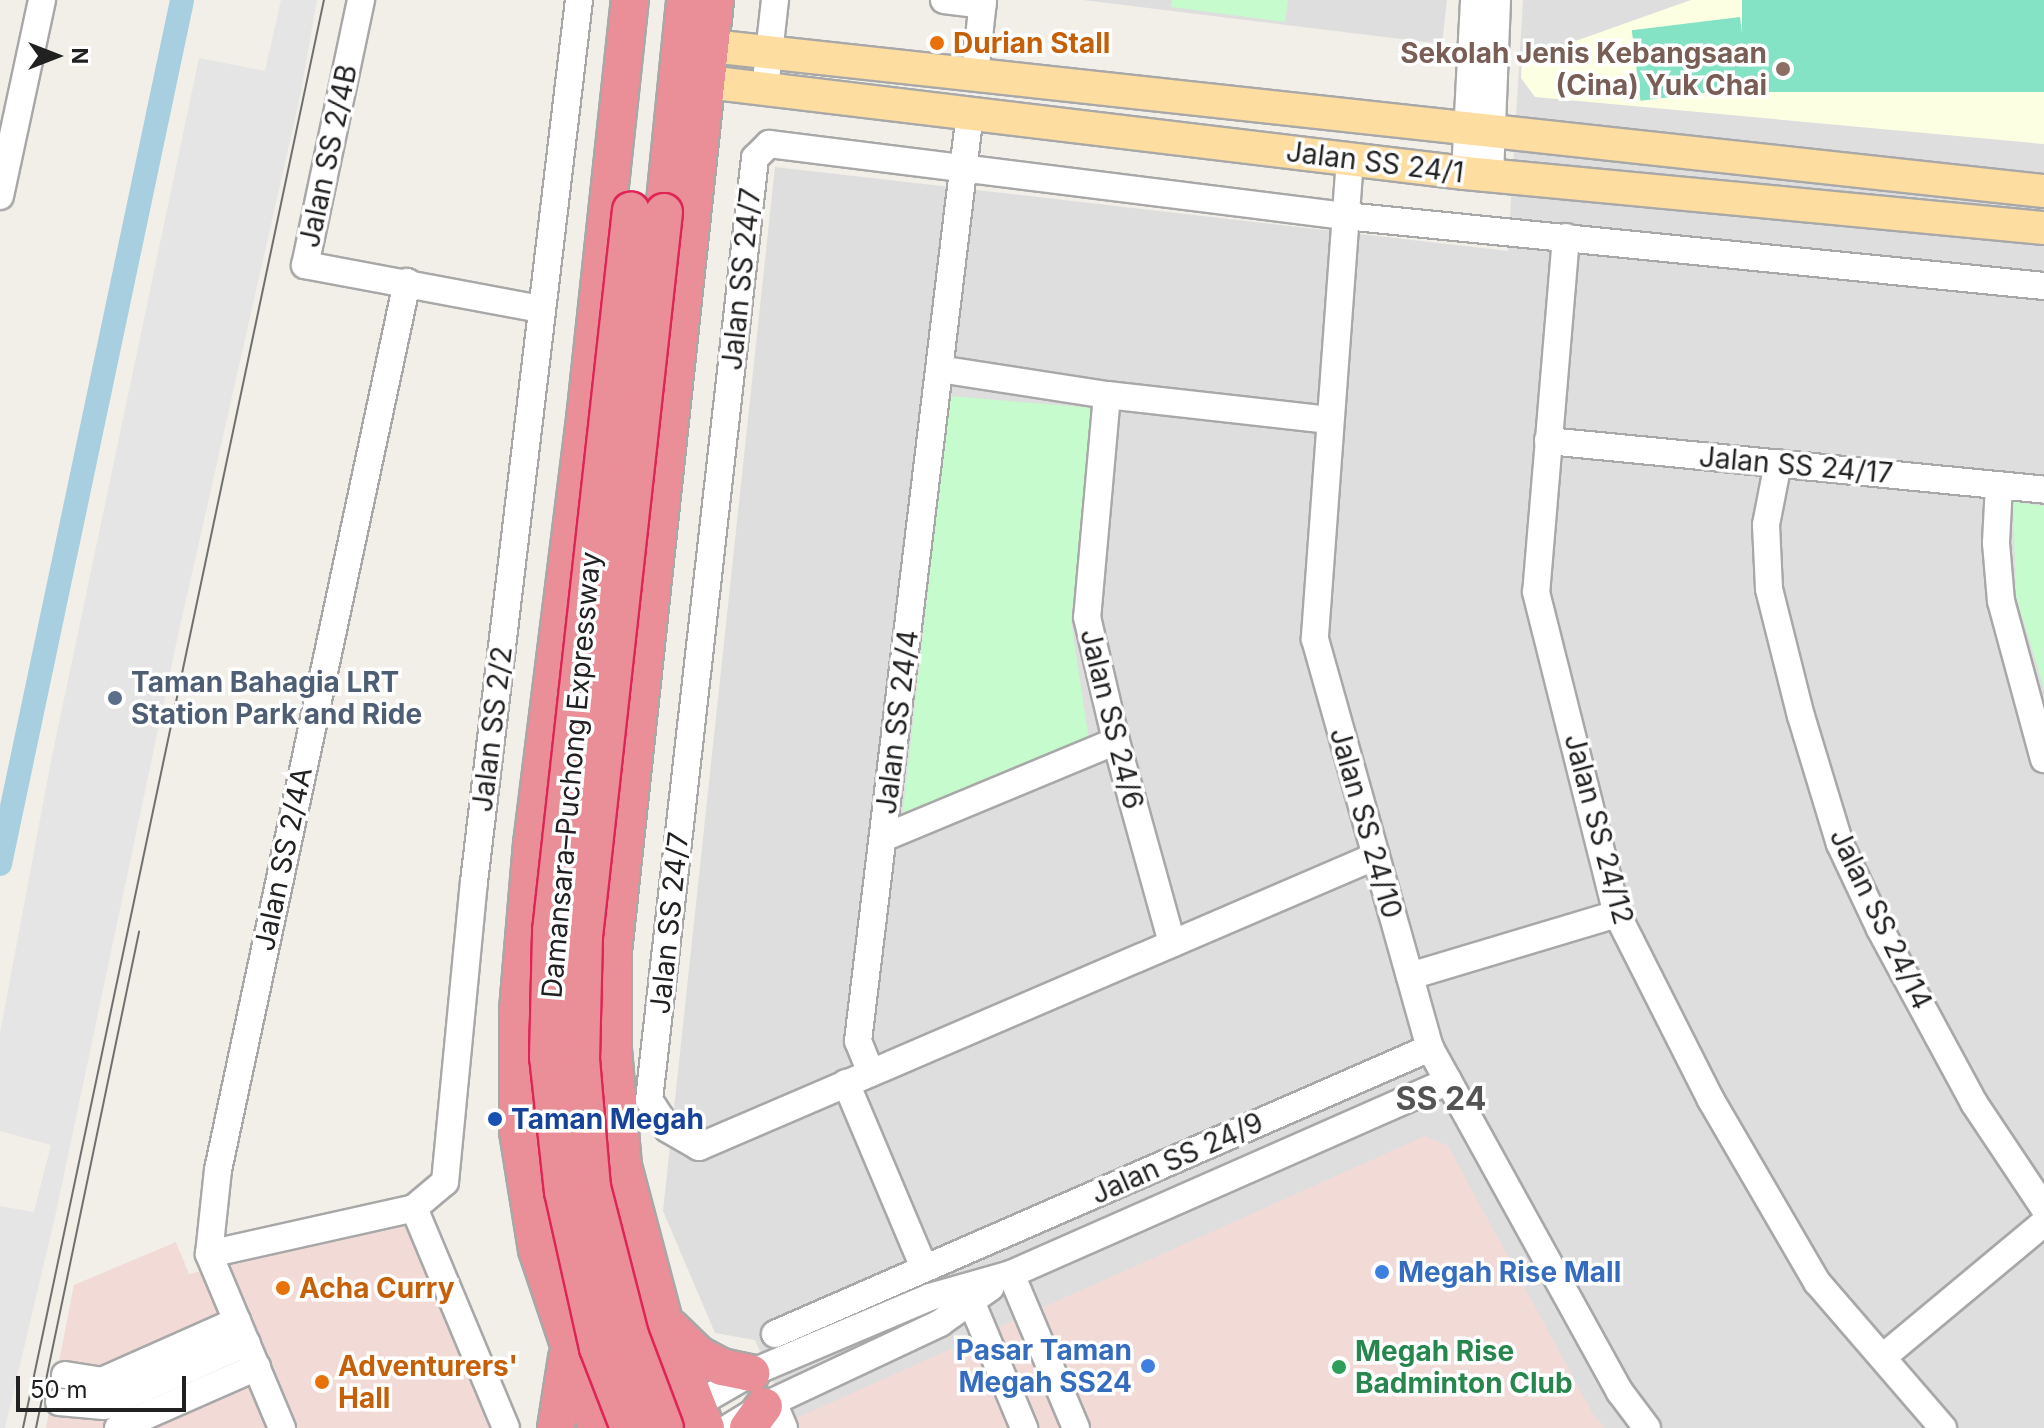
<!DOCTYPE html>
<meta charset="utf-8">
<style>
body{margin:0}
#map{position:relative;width:2044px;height:1428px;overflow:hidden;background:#f1efe7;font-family:Inter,sans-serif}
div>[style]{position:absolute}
.residential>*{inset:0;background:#dfdede}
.commercial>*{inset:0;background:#f2dad7}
.education>*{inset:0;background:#fdffe3}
.park>*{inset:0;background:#c5fbcd}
.pitch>*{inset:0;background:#84e2c5;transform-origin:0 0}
.parking>*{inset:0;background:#e5e5e5}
.canal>*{height:24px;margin:-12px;padding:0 12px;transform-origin:12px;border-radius:12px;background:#a7cfe0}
.roads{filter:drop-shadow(2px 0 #a8a8a8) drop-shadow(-2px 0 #a8a8a8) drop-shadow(0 2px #a8a8a8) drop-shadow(0 -2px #a8a8a8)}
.minor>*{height:26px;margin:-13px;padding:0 13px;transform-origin:13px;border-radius:13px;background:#fff}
.major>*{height:32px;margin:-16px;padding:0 16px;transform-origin:16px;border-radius:16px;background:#fedda0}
.highway>*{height:36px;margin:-18px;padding:0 18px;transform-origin:18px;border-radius:18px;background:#ea8e98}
.tram>*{height:2px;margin:-1px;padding:0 1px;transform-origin:1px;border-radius:1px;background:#6f6f6f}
.bridges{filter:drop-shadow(2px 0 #e02456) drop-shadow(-2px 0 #e02456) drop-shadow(0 2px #e02456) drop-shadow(0 -2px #e02456)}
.highway-bridge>*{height:36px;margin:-18px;padding:0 18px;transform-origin:18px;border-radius:18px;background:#ea8e98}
.dots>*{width:22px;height:22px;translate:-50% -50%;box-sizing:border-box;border:4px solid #fff;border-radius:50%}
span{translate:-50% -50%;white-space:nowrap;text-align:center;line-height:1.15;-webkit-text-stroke:7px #fff;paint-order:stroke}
.food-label{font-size:28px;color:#c56008;font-weight:700}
.left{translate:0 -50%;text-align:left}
.education-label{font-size:28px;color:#785e54;font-weight:700}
.right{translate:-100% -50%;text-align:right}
.street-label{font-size:28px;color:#212121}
.service-label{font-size:28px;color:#4e5e75;font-weight:700}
.transit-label{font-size:28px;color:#164399;font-weight:700}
.shop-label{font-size:28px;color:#366cbe;font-weight:700}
.leisure-label{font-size:28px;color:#27864d;font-weight:700}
.quarter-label{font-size:32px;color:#545454;font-weight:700}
.north{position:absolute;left:16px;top:16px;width:80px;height:80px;-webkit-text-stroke:6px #fff;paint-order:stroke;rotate:90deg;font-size:22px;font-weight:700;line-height:32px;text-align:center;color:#212121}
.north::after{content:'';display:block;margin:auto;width:28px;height:36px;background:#212121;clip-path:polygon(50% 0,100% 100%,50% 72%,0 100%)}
.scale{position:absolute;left:16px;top:1376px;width:170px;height:36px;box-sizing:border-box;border:4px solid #212121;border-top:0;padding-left:10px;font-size:24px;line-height:28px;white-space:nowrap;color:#212121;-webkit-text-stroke:6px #fff;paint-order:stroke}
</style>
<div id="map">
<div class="residential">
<div style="clip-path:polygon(1083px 0,1447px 0,1442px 44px)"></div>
<div style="clip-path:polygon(1523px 0,2044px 0,2044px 1428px,793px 1428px,755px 1340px,715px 1333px,663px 1211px,775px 167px,1508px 251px)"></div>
</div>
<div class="commercial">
<div style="clip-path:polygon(1425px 1136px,1448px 1146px,1593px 1414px,1605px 1428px,793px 1428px,790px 1421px)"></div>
<div style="clip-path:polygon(428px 1220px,515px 1428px,46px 1428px,74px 1285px,176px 1242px,189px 1274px)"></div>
</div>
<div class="education">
<div style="clip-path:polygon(1691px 0,2044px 0,2044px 144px,1535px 97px,1521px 78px,1522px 60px)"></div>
</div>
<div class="park">
<div style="clip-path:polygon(1172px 0,1288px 0,1285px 22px,1171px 7px)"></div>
<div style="clip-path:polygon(950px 396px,1093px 408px,1071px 621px,1089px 740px,902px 819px)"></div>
<div style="clip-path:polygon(2013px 502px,2044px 506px,2044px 689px,2016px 596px)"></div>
</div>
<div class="pitch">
<div style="left:1742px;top:0;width:302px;height:92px"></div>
<div style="left:1740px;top:17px;width:71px;height:109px;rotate:83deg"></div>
</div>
<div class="parking">
<div style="clip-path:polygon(281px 0,317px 0,300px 97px,178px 635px,55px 1217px,5px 1428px,0 1428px,0 1206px,34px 1212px,51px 1145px,0 1131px,0 1033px,51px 761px,199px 58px,265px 71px)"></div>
</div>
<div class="canal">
<div style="left:0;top:864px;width:883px;rotate:-78.1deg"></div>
</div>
<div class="roads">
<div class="minor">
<div style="left:361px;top:0;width:271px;rotate:101.9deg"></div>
<div style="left:305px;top:265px;width:240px;rotate:10.6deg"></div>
<div style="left:944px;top:0;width:39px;rotate:7deg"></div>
<div style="left:975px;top:74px;width:74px;rotate:-83.8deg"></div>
<div style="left:765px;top:89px;width:90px;rotate:-83.6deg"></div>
<div style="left:1350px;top:159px;width:481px;rotate:94.2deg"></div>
<div style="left:1315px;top:639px;width:425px;rotate:74.3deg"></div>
<div style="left:1430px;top:1048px;width:393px;rotate:61.1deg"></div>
<div style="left:1620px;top:1392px;width:45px;rotate:53.1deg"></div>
<div style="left:1465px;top:173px;width:173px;rotate:-87deg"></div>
<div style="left:1490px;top:175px;width:175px;rotate:-87.7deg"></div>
<div style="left:0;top:196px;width:200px;rotate:-77.9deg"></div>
<div style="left:1566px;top:237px;width:356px;rotate:94.8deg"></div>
<div style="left:1536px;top:592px;width:332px;rotate:75.9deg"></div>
<div style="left:1617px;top:914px;width:208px;rotate:63.2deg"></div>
<div style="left:1711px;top:1100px;width:211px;rotate:59.8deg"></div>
<div style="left:1817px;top:1282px;width:193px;rotate:49.2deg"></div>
<div style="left:939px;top:369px;width:170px;rotate:8.8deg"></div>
<div style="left:1107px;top:395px;width:224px;rotate:6.4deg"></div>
<div style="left:1107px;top:395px;width:223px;rotate:95.1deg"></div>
<div style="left:1087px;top:617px;width:127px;rotate:76.8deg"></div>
<div style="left:1116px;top:741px;width:210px;rotate:74.5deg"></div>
<div style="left:1548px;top:441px;width:498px;rotate:5.6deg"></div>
<div style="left:1778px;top:463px;width:63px;rotate:101deg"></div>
<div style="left:1766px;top:525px;width:64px;rotate:87.3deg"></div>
<div style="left:1769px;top:589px;width:131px;rotate:75.9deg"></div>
<div style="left:1801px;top:716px;width:134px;rotate:73.1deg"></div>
<div style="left:1840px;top:844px;width:94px;rotate:64.8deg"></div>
<div style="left:1880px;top:929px;width:198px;rotate:61.6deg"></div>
<div style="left:1974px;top:1103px;width:126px;rotate:56.3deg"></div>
<div style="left:1999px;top:485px;width:58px;rotate:93deg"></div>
<div style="left:1996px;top:543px;width:58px;rotate:85.1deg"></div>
<div style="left:2001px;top:601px;width:164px;rotate:74.8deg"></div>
<div style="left:883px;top:838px;width:252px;rotate:-22.6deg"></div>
<div style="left:1376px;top:856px;width:737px;rotate:156.74deg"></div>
<div style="left:699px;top:1147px;width:36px;rotate:-150deg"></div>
<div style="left:668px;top:1129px;width:35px;rotate:-123deg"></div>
<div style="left:649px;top:1100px;width:948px;rotate:-83.58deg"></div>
<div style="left:755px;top:158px;width:20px;rotate:-45deg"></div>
<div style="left:769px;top:144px;width:580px;rotate:7.13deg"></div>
<div style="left:1345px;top:216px;width:702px;rotate:5.72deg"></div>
<div style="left:1410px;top:976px;width:216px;rotate:-16.7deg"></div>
<div style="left:871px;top:1073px;width:35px;rotate:-112deg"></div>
<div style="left:858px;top:1041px;width:935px;rotate:-83.12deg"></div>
<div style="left:846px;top:1083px;width:201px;rotate:67.1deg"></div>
<div style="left:414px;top:1208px;width:238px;rotate:67.3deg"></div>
<div style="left:209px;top:1254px;width:210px;rotate:-12.6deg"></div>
<div style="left:414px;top:1208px;width:40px;rotate:-40deg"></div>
<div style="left:445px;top:1182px;width:301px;rotate:-84.5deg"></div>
<div style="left:474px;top:882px;width:888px;rotate:-83.21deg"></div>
<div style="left:1011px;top:1274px;width:167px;rotate:67.1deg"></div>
<div style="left:971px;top:1301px;width:138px;rotate:67.3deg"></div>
<div style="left:775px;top:1334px;width:715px;rotate:-23.59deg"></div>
<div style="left:1883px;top:1357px;width:209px;rotate:-39.8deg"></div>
<div style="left:65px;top:1375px;width:37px;rotate:9deg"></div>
<div style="left:102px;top:1381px;width:148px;rotate:-24deg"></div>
<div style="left:59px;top:1402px;width:45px;rotate:5.1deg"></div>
<div style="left:104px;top:1406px;width:156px;rotate:-23.8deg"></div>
<div style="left:773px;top:1402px;width:28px;rotate:67deg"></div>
<div style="left:697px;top:1404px;width:62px;rotate:-29.9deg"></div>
<div style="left:751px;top:1373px;width:194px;rotate:-23deg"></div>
<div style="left:930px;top:1297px;width:84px;rotate:-15.9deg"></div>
<div style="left:1011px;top:1274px;width:478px;rotate:-23.8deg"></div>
<div style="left:118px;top:1428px;width:152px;rotate:-23.7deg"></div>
<div style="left:282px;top:1428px;width:189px;rotate:-112.8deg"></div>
<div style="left:209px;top:1254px;width:84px;rotate:-83.9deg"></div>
<div style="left:218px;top:1170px;width:908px;rotate:-77.98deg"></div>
<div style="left:728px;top:1428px;width:42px;rotate:-31.4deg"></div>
<div style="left:764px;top:1406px;width:195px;rotate:-25.2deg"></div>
<div style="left:940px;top:1323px;width:62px;rotate:-35.2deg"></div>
</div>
<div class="major">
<div style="left:711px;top:46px;width:1341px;rotate:6.21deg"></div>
<div style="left:707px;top:82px;width:763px;rotate:6.85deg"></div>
<div style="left:1465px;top:173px;width:582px;rotate:5.43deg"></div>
</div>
<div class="highway">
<div style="left:664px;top:212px;width:213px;rotate:-84.3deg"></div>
<div style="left:671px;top:1328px;width:39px;rotate:44deg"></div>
<div style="left:699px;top:1355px;width:26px;rotate:28deg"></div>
<div style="left:722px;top:1367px;width:30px;rotate:12deg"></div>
<div style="left:556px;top:1428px;width:71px;rotate:-81.1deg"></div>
<div style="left:597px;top:1428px;width:188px;rotate:-108.6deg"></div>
<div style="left:537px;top:1250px;width:120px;rotate:-99.1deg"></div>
<div style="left:518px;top:1132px;width:122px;rotate:-90deg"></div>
<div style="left:518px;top:1010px;width:167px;rotate:-85.2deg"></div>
<div style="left:532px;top:844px;width:437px;rotate:-82.9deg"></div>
<div style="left:586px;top:410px;width:412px;rotate:-83.9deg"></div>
<div style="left:706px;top:1428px;width:115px;rotate:-111.4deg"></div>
<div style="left:664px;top:1321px;width:160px;rotate:-104.8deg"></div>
<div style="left:623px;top:1166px;width:116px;rotate:-94.9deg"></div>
<div style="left:613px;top:1050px;width:98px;rotate:-90deg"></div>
<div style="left:613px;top:952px;width:957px;rotate:-83.88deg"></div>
<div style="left:748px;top:1428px;width:27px;rotate:-54deg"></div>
</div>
</div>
<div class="tram">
<div style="left:23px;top:1428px;width:1459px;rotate:-78.1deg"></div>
<div style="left:36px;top:1428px;width:507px;rotate:-78.27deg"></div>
</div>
<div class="bridges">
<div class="highway-bridge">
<div style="left:664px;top:212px;width:729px;rotate:96.3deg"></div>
<div style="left:584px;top:937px;width:122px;rotate:91.4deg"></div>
<div style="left:581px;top:1059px;width:128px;rotate:85.1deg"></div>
<div style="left:592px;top:1187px;width:153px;rotate:75.6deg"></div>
<div style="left:630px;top:1335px;width:99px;rotate:69.4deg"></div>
<div style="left:629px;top:1428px;width:86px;rotate:-111.2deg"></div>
<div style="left:598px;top:1348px;width:160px;rotate:-102.6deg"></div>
<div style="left:563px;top:1192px;width:136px;rotate:-96.3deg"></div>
<div style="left:548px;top:1057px;width:126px;rotate:-88.6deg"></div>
<div style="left:551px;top:931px;width:725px;rotate:-83.67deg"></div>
</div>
</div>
<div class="dots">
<div style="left:937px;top:43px;background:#e8710a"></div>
<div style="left:1783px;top:69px;background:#8d6e63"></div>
<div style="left:115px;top:698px;background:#5c6f8a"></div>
<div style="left:495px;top:1119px;background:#1a4fb4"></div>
<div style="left:1382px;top:1272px;background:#3f7fe0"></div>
<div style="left:283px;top:1288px;background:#e8710a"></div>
<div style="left:1148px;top:1366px;background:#3f7fe0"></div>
<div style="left:1339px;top:1367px;background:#2e9e5b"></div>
<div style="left:322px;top:1382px;background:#e8710a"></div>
</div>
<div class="food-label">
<span class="left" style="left:953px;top:43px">Durian Stall</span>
<span class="left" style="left:299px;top:1288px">Acha Curry</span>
<span class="left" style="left:338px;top:1382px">Adventurers'<br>Hall</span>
</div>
<div class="education-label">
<span class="right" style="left:1767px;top:69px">Sekolah Jenis Kebangsaan<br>(Cina) Yuk Chai</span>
</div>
<div class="street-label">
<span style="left:328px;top:156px;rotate:-78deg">Jalan SS 2/4B</span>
<span style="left:1375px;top:162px;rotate:7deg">Jalan SS 24/1</span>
<span style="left:741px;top:279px;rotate:-84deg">Jalan SS 24/7</span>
<span style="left:1796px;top:465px;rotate:5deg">Jalan SS 24/17</span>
<span style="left:1112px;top:719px;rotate:76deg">Jalan SS 24/6</span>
<span style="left:897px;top:722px;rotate:-83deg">Jalan SS 24/4</span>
<span style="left:492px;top:729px;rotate:-83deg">Jalan SS 2/2</span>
<span style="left:571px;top:775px;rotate:-85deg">Damansara–Puchong Expressway</span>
<span style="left:1366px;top:823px;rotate:74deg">Jalan SS 24/10</span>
<span style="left:1599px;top:829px;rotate:75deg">Jalan SS 24/12</span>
<span style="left:283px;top:859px;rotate:-78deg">Jalan SS 2/4A</span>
<span style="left:1881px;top:919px;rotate:64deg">Jalan SS 24/14</span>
<span style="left:669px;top:923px;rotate:-84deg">Jalan SS 24/7</span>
<span style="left:1177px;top:1158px;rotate:-24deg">Jalan SS 24/9</span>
</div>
<div class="service-label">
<span class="left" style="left:131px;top:698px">Taman Bahagia LRT<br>Station Park and Ride</span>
</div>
<div class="transit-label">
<span class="left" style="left:511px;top:1119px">Taman Megah</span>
</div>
<div class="shop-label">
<span class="left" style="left:1398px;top:1272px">Megah Rise Mall</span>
<span class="right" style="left:1132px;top:1366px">Pasar Taman<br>Megah SS24</span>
</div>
<div class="leisure-label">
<span class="left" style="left:1355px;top:1367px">Megah Rise<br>Badminton Club</span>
</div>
<div class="quarter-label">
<span style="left:1441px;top:1099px">SS 24</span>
</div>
<div class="north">N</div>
<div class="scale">50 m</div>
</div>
